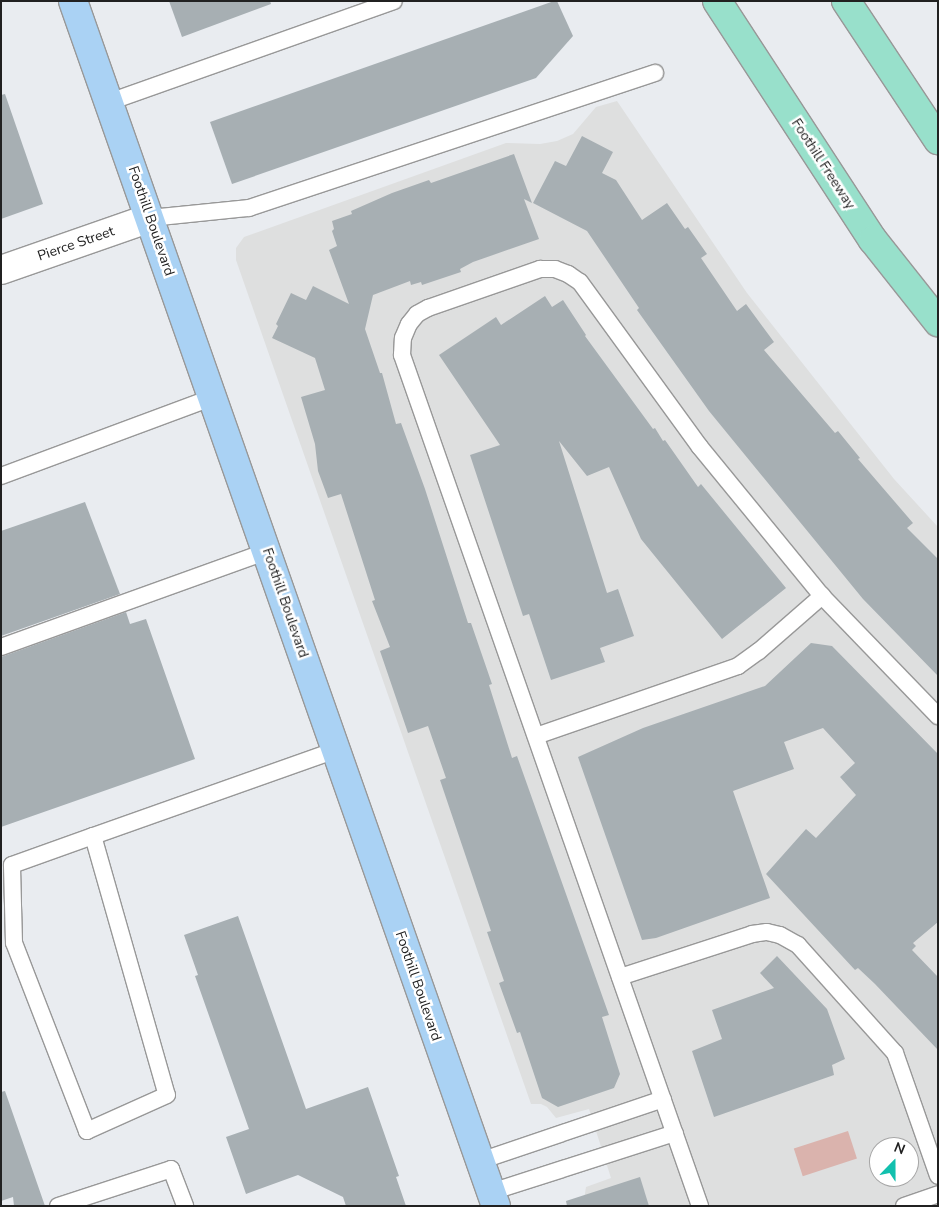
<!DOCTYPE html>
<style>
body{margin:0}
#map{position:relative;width:939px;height:1207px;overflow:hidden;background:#e9ecf0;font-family:"Nunito Sans",sans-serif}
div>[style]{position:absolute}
.residential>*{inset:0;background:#dedfdf}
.water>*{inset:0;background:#dab3ad;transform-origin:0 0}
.building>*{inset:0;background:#a7afb3}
.roads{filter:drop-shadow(1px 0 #989898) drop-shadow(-1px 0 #989898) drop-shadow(0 1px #989898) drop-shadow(0 -1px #989898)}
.service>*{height:16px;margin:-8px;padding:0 8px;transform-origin:8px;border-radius:8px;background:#fff}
.tertiary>*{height:28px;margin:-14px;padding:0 14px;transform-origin:14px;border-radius:14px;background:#fff}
.primary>*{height:28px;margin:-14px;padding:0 14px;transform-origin:14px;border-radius:14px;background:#aad2f4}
.motorway>*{height:28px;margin:-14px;padding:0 14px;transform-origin:14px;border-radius:14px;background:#98e0cb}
span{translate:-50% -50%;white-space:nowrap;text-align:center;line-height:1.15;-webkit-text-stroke:5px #fff;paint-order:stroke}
.street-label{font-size:14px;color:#212121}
.frame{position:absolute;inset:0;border:2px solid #212121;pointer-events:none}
.north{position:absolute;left:869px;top:1137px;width:50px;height:50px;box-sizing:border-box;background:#fff;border:1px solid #a6a6a6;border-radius:50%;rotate:22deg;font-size:14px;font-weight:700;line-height:20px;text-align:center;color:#212121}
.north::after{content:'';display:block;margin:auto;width:18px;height:22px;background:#12c0ae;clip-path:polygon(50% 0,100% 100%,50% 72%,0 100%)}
</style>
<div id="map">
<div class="residential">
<div style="clip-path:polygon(evenodd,617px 101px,747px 293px,894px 479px,938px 527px,938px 1206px,583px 1206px,586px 1187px,611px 1178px,589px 1109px,556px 1118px,547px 1107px,541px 1104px,531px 1104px,236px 260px,236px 248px,244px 237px,506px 143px,540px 144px,557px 141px,573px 134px,596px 107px,617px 101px,879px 1147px,909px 1147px,909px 1177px,879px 1177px,879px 1147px)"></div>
</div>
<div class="water">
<div style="left:848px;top:1131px;width:29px;height:57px;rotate:72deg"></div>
</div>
<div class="building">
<div style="clip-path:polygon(169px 1px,270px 1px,271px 4px,182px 37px)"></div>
<div style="clip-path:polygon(554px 1px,557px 1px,573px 36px,536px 78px,232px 184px,210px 122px)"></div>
<div style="clip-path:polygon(5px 94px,43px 204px,1px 219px,1px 95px)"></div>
<div style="clip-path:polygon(582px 136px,613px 152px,602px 173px,616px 180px,642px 220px,667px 203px,685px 229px,688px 227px,707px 254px,701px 258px,737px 311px,746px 304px,774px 342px,764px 350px,835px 433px,838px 431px,860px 458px,858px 459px,913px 523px,907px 528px,938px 559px,938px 676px,863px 599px,709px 411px,637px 310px,639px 308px,587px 231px,533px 203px,555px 161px,566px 166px)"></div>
<div style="clip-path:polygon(514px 154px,532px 203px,524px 199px,539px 239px,473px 262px,460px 269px,461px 272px,422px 285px,421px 282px,411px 285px,410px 281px,373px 295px,365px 329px,380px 373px,382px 373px,396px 424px,401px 423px,425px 489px,468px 623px,471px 623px,492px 684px,489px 685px,512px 758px,517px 756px,609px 1015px,602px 1017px,620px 1074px,614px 1088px,558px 1107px,542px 1098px,520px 1032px,517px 1033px,499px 983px,504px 981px,487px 932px,491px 931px,440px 780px,446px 778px,428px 726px,408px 733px,380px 651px,390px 647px,372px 601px,375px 600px,341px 494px,328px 498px,318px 471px,315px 444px,301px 397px,325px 390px,315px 358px,272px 338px,278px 326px,276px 324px,291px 293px,306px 300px,313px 286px,349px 304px,329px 250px,337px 246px,332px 231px,334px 229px,332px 221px,352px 214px,351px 211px,392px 193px,429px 180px,431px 183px)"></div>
<div style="clip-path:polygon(545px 296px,552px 307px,563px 300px,586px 335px,585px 336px,653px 429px,655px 428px,663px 441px,665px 440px,698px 487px,701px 484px,786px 588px,722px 639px,641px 539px,609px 467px,587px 476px,559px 441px,607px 593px,618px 589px,634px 636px,600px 648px,605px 662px,551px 680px,529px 614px,523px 616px,470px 455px,500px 445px,439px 355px,496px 317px,501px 325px)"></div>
<div style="clip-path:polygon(85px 502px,120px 594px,1px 636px,1px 531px)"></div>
<div style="clip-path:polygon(126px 612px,130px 624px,146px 619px,195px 759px,1px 827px,1px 657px)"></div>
<div style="clip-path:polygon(811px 643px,832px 646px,938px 754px,938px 922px,913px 943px,916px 946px,912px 950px,938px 977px,938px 1050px,875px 984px,858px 968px,855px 970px,766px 874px,806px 829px,816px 838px,856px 795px,840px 777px,855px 763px,823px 728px,784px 742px,794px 769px,733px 791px,770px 898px,656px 938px,642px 940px,578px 757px,643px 728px,765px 686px)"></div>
<div style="clip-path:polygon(238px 916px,306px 1109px,368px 1087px,399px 1176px,396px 1177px,406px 1206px,346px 1206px,343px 1197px,298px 1175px,246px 1194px,226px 1137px,249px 1129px,195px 976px,198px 975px,184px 935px)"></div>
<div style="clip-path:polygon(777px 956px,827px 1009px,845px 1059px,832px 1065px,834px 1075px,714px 1117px,692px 1051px,722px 1039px,712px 1010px,774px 988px,760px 973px)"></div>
<div style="clip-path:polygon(5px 1091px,45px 1206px,14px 1206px,13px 1197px,1px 1201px,1px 1092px)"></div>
<div style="clip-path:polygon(640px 1177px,649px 1206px,567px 1206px,566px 1201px)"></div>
</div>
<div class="roads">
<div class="service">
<div style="left:109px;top:102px;width:302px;rotate:-19.5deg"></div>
<div style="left:150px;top:218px;width:100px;rotate:-5.8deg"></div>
<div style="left:249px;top:208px;width:428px;rotate:-18.4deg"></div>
<div style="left:1px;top:476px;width:226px;rotate:-20.4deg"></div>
<div style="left:1px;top:647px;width:283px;rotate:-19.8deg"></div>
<div style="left:536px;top:736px;width:214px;rotate:-19.1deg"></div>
<div style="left:738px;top:666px;width:26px;rotate:-36deg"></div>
<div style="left:759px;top:651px;width:84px;rotate:-41.1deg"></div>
<div style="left:93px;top:836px;width:269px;rotate:74.1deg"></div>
<div style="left:167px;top:1095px;width:88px;rotate:155.8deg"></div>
<div style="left:87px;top:1131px;width:202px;rotate:-111.2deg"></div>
<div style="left:14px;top:943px;width:78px;rotate:-91.5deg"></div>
<div style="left:12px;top:865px;width:86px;rotate:-19.7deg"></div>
<div style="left:93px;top:836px;width:258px;rotate:-19.5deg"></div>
<div style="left:620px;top:977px;width:139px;rotate:-18deg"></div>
<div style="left:752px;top:934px;width:15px;rotate:-8deg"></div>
<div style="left:767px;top:932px;width:13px;rotate:13deg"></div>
<div style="left:780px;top:935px;width:21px;rotate:29deg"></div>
<div style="left:798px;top:945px;width:145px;rotate:48.1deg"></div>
<div style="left:895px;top:1053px;width:130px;rotate:70.7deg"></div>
<div style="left:480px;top:1161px;width:193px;rotate:-18.7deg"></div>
<div style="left:491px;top:1192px;width:193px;rotate:-17.8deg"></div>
<div style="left:58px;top:1206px;width:119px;rotate:-18.1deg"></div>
<div style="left:171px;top:1169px;width:40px;rotate:69deg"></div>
<div style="left:700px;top:1206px;width:902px;rotate:-109.3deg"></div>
<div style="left:402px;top:355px;width:17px;rotate:-87deg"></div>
<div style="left:403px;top:338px;width:15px;rotate:-67deg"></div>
<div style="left:409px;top:324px;width:13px;rotate:-51deg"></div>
<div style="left:417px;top:314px;width:13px;rotate:-29deg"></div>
<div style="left:428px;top:308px;width:119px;rotate:-19.2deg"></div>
<div style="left:540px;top:269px;width:15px"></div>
<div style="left:555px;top:269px;width:14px;rotate:21deg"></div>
<div style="left:568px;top:274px;width:14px;rotate:34deg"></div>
<div style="left:580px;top:282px;width:204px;rotate:54deg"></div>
<div style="left:700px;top:447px;width:193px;rotate:50.7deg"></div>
<div style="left:822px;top:596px;width:167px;rotate:46deg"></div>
<div style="left:904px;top:1206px;width:36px;rotate:-19deg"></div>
</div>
<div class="tertiary">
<div style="left:1px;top:270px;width:158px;rotate:-19.2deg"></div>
</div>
<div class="primary">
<div style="left:73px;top:1px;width:1277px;rotate:70.66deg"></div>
</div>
<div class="motorway">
<div style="left:717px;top:1px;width:285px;rotate:56.9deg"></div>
<div style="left:873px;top:240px;width:105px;rotate:51.6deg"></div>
<div style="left:846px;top:1px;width:167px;rotate:56.5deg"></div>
</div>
</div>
<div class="street-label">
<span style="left:823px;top:164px;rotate:57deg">Foothill Freeway</span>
<span style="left:151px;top:221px;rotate:71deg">Foothill Boulevard</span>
<span style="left:76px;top:244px;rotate:-19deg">Pierce Street</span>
<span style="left:285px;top:603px;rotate:71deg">Foothill Boulevard</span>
<span style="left:418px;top:986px;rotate:71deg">Foothill Boulevard</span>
</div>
<div class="frame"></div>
<div class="north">N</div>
</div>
